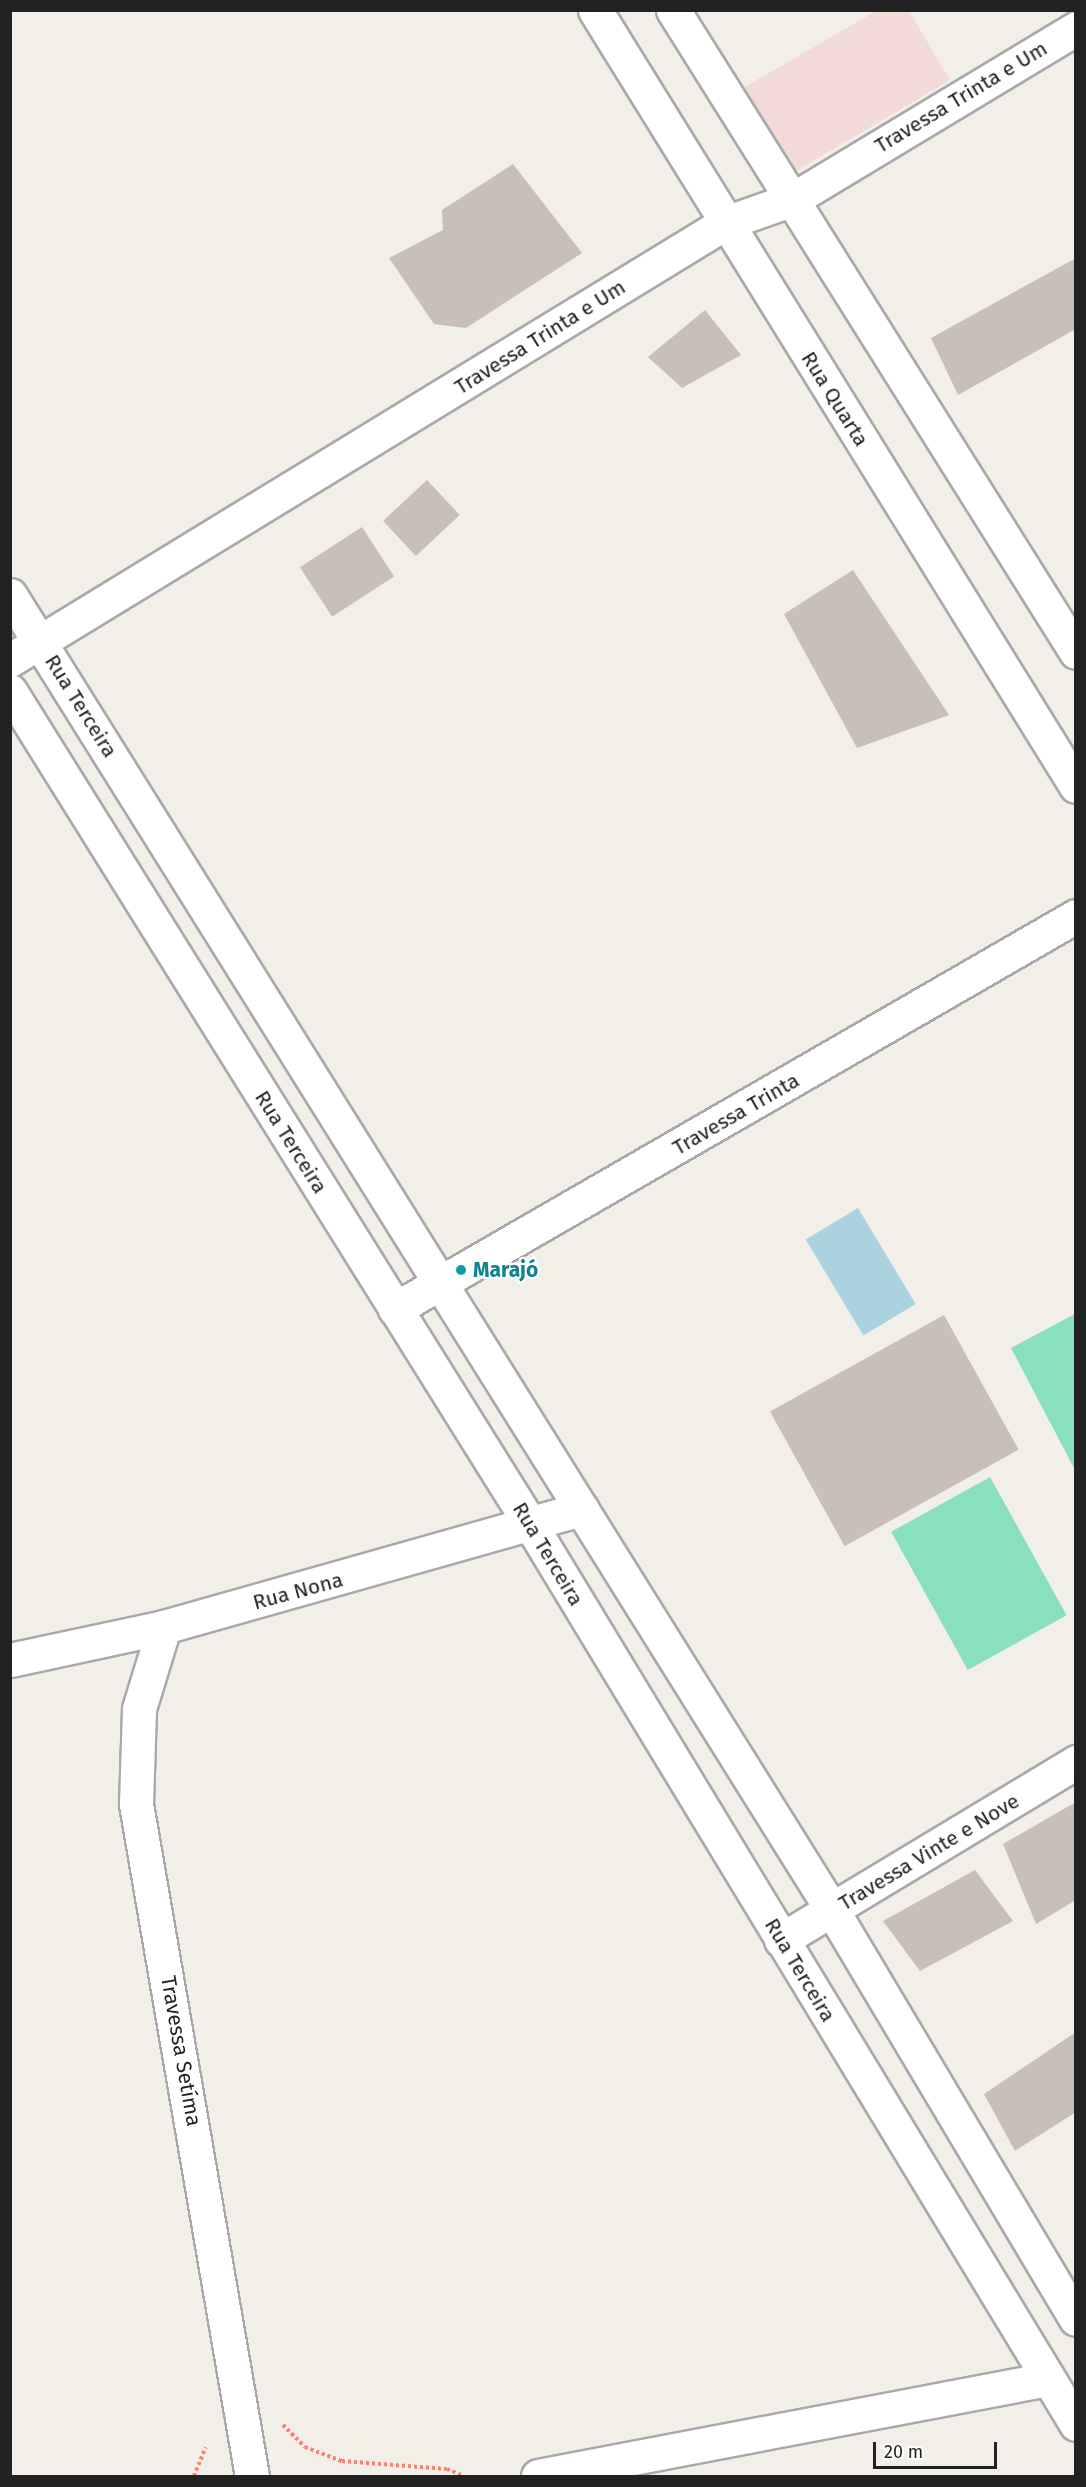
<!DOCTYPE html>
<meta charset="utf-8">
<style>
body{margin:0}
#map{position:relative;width:1086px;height:2487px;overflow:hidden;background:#f2efe9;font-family:"Fira Sans",sans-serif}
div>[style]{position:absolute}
.commercial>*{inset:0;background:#f2dad9}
.pitch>*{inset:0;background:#88e0be;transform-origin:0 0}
.water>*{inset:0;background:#aad3df;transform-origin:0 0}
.building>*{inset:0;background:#c7bfb8;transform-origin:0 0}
.path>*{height:4px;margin-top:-2px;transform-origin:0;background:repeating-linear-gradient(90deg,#fa8072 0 3px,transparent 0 6px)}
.roads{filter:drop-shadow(2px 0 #a9a9a9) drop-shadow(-2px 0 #a9a9a9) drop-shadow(0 2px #a9a9a9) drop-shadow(0 -2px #a9a9a9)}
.minor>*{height:33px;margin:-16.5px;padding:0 16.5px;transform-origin:16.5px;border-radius:16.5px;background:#fff}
.dots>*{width:16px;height:16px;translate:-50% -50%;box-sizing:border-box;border:3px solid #fff;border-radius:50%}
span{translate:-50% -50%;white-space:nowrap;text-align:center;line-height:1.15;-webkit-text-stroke:4.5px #fff;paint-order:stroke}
.street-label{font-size:21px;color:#222}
.culture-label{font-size:21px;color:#0d838f;font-weight:700}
.left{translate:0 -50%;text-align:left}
.frame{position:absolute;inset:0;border:12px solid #222;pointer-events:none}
.scale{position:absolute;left:873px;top:2442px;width:124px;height:27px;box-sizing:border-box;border:3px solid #222;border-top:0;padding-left:8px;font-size:18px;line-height:21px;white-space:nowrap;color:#222;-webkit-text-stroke:4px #fff;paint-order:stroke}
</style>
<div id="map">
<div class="commercial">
<div style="clip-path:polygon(876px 11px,909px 11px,950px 80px,786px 177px,736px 92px)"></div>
</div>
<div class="pitch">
<div style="clip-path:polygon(1075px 1314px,1075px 1470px,1011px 1348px)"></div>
<div style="left:990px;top:1477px;width:158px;height:113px;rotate:61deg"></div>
</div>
<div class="water">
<div style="left:858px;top:1208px;width:112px;height:61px;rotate:59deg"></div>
</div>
<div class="building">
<div style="clip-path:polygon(513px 164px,582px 253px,466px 328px,434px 324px,389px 258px,443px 230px,442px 210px)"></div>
<div style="clip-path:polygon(1076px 258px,1076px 329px,958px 395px,931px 338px)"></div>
<div style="clip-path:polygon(705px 310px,741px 355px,682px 388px,648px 357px)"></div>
<div style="left:427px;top:480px;width:48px;height:60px;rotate:47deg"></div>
<div style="left:362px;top:527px;width:59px;height:74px;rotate:57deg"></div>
<div style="clip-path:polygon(853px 570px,949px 715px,857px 748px,784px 614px)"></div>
<div style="left:944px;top:1315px;width:154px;height:199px;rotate:61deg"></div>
<div style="clip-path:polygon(1076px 1802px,1076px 1900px,1036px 1924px,1003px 1844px)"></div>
<div style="clip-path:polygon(975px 1870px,1013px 1921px,920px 1971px,883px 1921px)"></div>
<div style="clip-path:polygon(1076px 2032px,1076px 2112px,1015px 2151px,984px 2094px)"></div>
</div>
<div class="path">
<div style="left:283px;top:2425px;width:31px;rotate:45deg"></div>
<div style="left:305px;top:2447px;width:40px;rotate:21deg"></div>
<div style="left:342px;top:2461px;width:105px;rotate:4.4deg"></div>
<div style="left:447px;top:2469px;width:18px;rotate:22deg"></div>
<div style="left:194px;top:2476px;width:31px;rotate:-68deg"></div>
</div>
<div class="roads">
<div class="minor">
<div style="left:595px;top:10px;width:913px;rotate:58.21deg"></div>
<div style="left:673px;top:10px;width:758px;rotate:57.88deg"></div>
<div style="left:10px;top:595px;width:1551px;rotate:57.99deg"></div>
<div style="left:832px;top:1910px;width:476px;rotate:59.2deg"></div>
<div style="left:10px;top:660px;width:838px;rotate:-31.43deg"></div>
<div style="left:725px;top:223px;width:72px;rotate:-19.4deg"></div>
<div style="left:793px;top:199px;width:331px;rotate:-31.1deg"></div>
<div style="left:10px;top:691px;width:986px;rotate:58.02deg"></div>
<div style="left:532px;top:1527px;width:1049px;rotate:58.76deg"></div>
<div style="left:395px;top:1309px;width:786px;rotate:-29.99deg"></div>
<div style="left:164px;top:1627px;width:86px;rotate:107deg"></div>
<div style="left:139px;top:1709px;width:95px;rotate:91.8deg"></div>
<div style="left:136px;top:1804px;width:682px;rotate:80.21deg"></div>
<div style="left:10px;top:1660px;width:157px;rotate:-12.1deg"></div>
<div style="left:164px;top:1627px;width:434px;rotate:-15.8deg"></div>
<div style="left:781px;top:1940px;width:345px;rotate:-31.1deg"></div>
<div style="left:538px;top:2476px;width:519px;rotate:-10.77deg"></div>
</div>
</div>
<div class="dots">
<div style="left:461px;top:1270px;background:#0f9aa8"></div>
</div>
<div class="street-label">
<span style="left:961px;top:97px;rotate:-31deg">Travessa Trinta e Um</span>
<span style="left:540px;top:337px;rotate:-32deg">Travessa Trinta e Um</span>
<span style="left:835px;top:399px;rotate:58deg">Rua Quarta</span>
<span style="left:81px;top:706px;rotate:58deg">Rua Terceira</span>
<span style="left:736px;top:1114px;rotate:-30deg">Travessa Trinta</span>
<span style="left:291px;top:1142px;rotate:58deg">Rua Terceira</span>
<span style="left:548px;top:1554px;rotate:59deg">Rua Terceira</span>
<span style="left:298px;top:1591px;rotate:-15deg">Rua Nona</span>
<span style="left:929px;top:1852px;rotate:-31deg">Travessa Vinte e Nove</span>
<span style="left:800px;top:1970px;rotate:59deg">Rua Terceira</span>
<span style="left:181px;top:2051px;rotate:80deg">Travessa Setíma</span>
</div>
<div class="culture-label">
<span class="left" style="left:473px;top:1270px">Marajó</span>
</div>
<div class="frame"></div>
<div class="scale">20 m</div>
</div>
